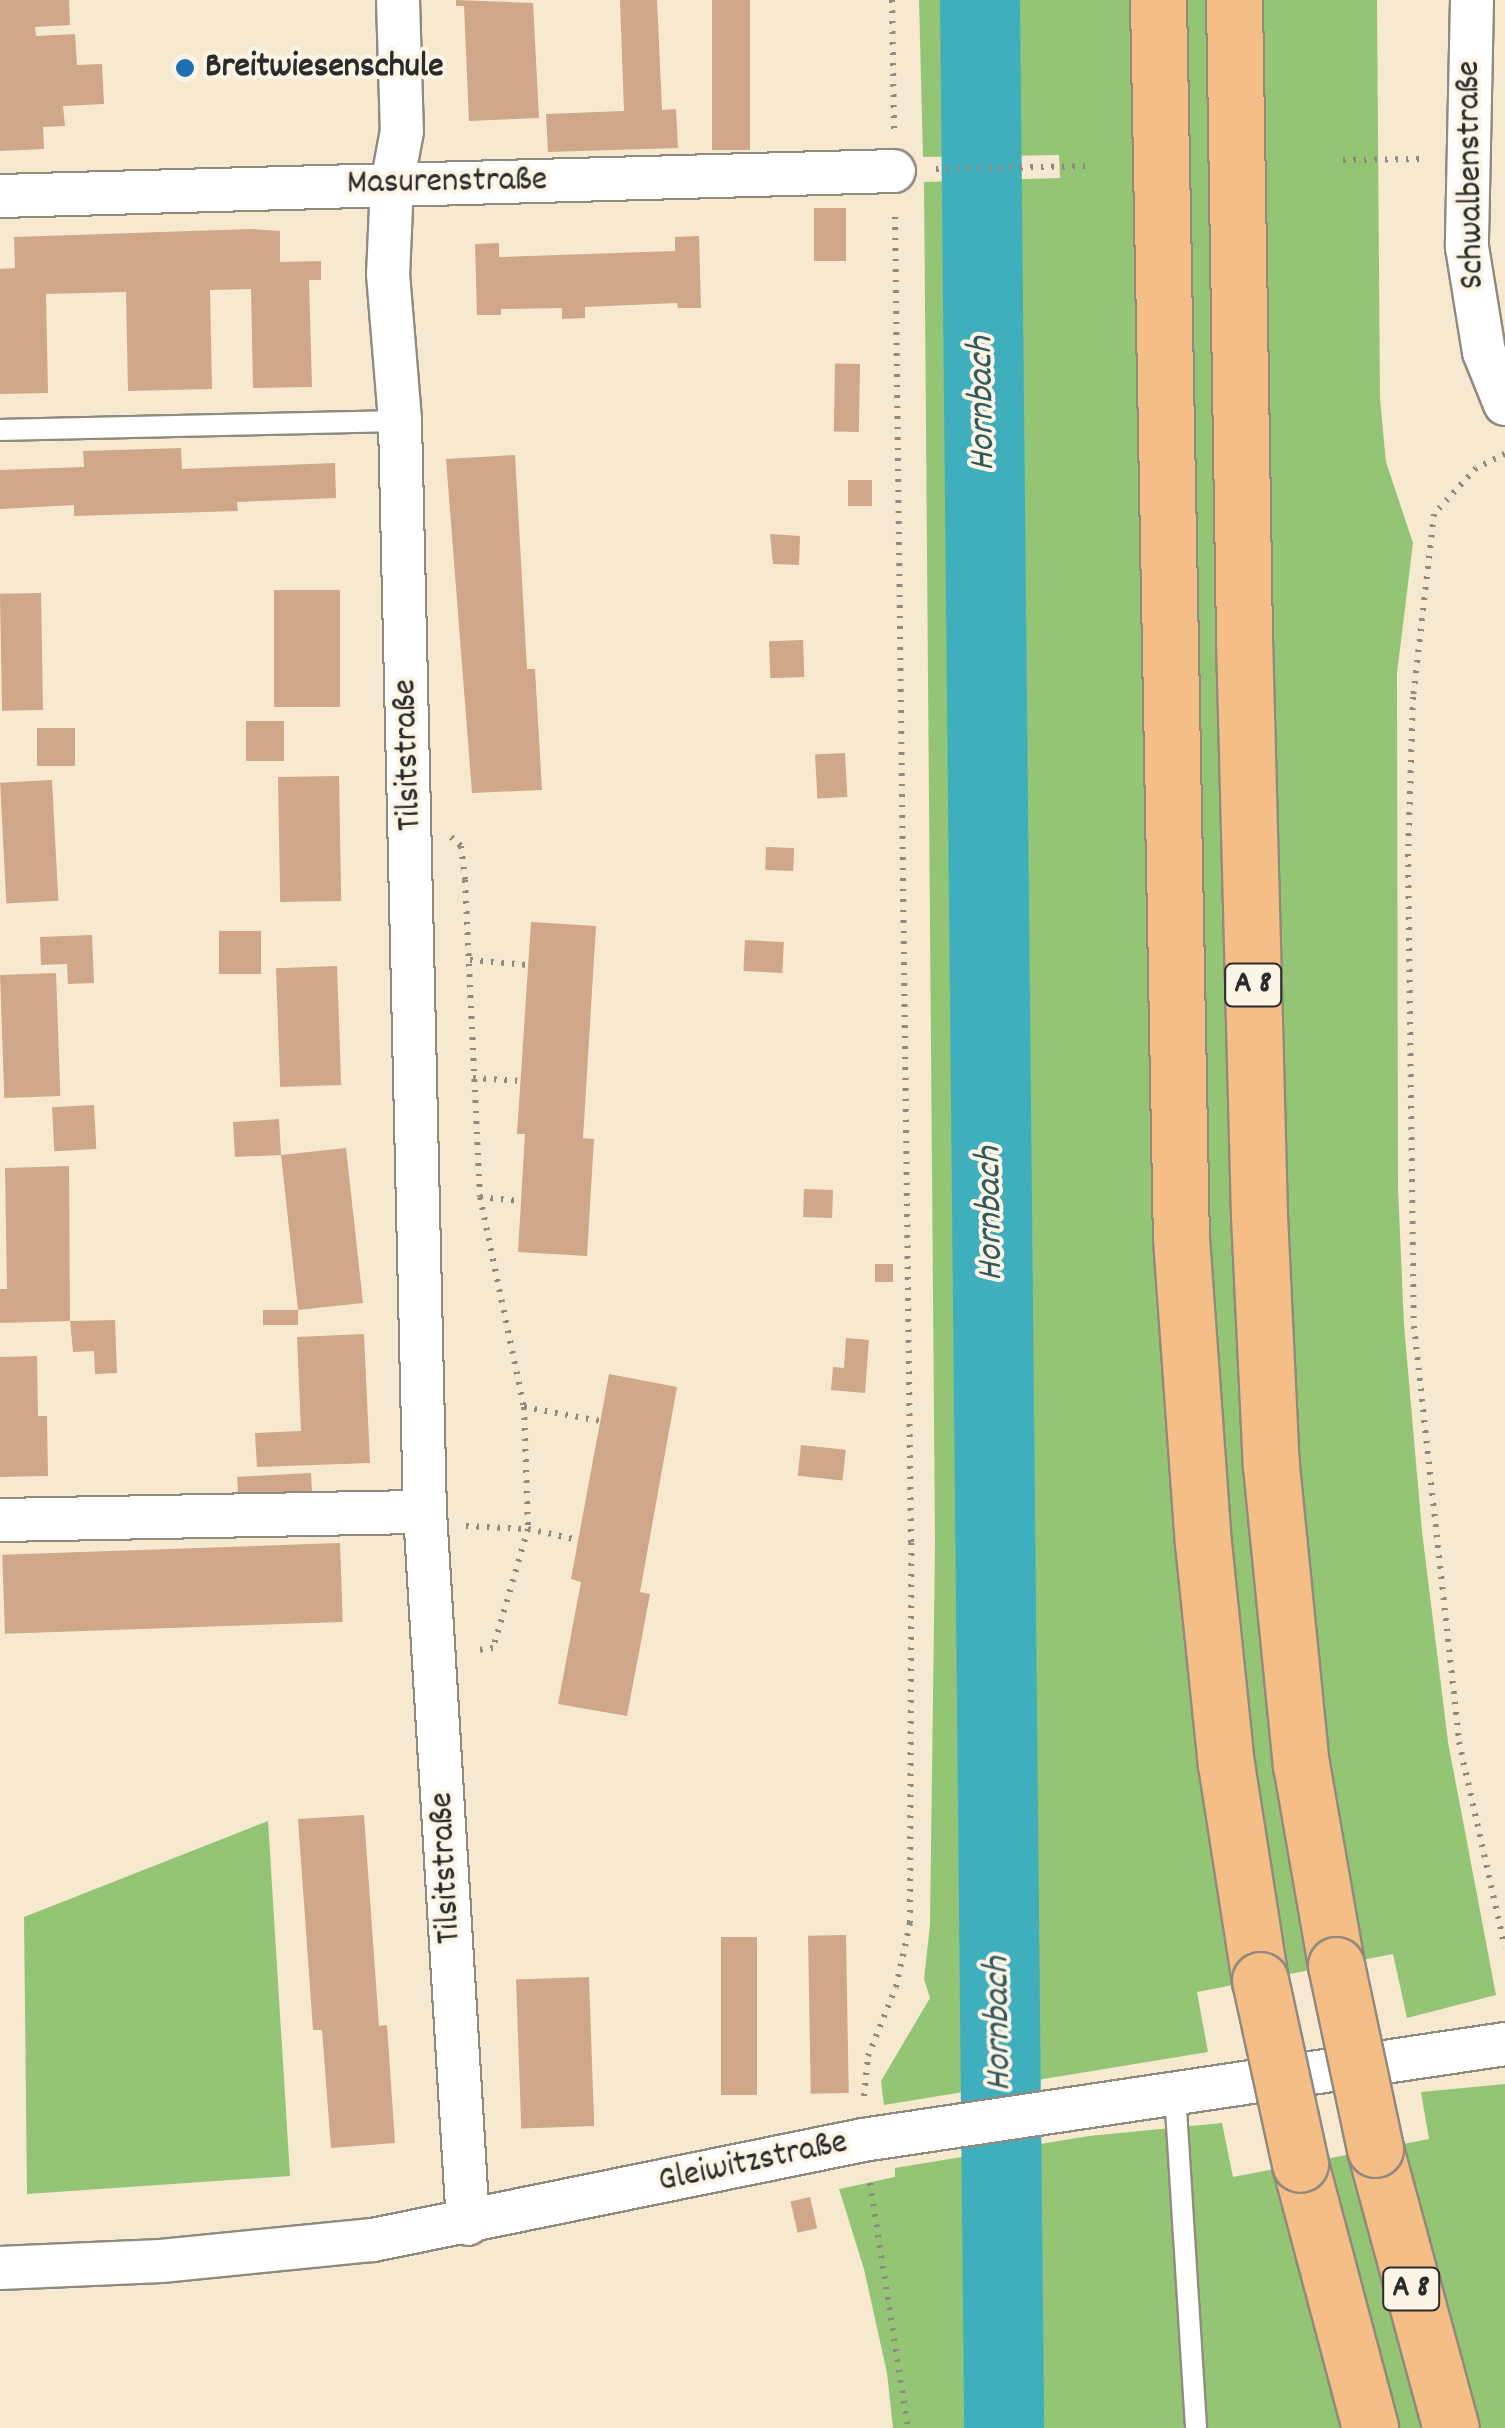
<!DOCTYPE html>
<meta charset="utf-8">
<style>
body{margin:0}
#map{position:relative;width:1505px;height:2428px;overflow:hidden;background:#f7e8d0;font-family:Dekko,sans-serif}
div>[style]{position:absolute}
.green>*{inset:0;background:#94c575}
.river>*{height:80px;margin:-40px;padding:0 40px;transform-origin:40px;border-radius:40px;background:#40afbd}
.building>*{inset:0;background:#d1a789;transform-origin:0 0}
.path>*{height:6px;margin-top:-3px;transform-origin:0;background:repeating-linear-gradient(90deg,#918a7e 0 2.5px,transparent 0 10.5px)}
.roads{filter:drop-shadow(2px 0 #918a7e) drop-shadow(-2px 0 #918a7e) drop-shadow(0 2px #918a7e) drop-shadow(0 -2px #918a7e)}
.lane>*{height:20px;margin:-10px;padding:0 10px;transform-origin:10px;border-radius:10px;background:#fff}
.street>*{height:42px;margin:-21px;padding:0 21px;transform-origin:21px;border-radius:21px;background:#fff}
.highway>*{height:55px;margin:-27.5px;padding:0 27.5px;transform-origin:27.5px;border-radius:27.5px;background:#f6be87}
.bridges{filter:drop-shadow(2px 0 #918a7e) drop-shadow(-2px 0 #918a7e) drop-shadow(0 2px #918a7e) drop-shadow(0 -2px #918a7e)}
.highway-bridge>*{height:55px;margin:-27.5px;padding:0 27.5px;transform-origin:27.5px;border-radius:27.5px;background:#f6be87}
.dots>*{width:28px;height:28px;translate:-50% -50%;box-sizing:border-box;border:5px solid #fcf5e5;border-radius:50%}
span{translate:-50% -50%;white-space:nowrap;text-align:center;line-height:1.15;-webkit-text-stroke:8px #fcf5e5;paint-order:stroke}
.shield-label span{padding:2px 8px;background:#fcf5e5;border:2px solid;border-radius:8px;-webkit-text-stroke-width:0}
.shield-label{font-size:32px;color:#2b2b2b;font-weight:700}
.poi-label{font-size:35px;color:#2b2b2b;font-weight:700}
.left{translate:0 -50%;text-align:left}
.street-label{font-size:35px;color:#2b2b2b}
.water-label{font-size:38px;color:#32595e;font-style:italic}
</style>
<div id="map">
<div class="green">
<div style="clip-path:polygon(919px 0,1377px 0,1380px 399px,1386px 462px,1413px 543px,1397px 673px,1398px 1188px,1404px 1325px,1422px 1531px,1448px 1742px,1496px 1995px,1407px 2018px,1393px 1954px,1197px 1992px,1208px 2052px,884px 2105px,881px 2081px,930px 1998px,924px 1979px,930px 1925px,935px 1543px,924px 182px,1060px 178px,1059px 155px,923px 157px)"></div>
<div style="clip-path:polygon(268px 1821px,290px 2176px,27px 2194px,24px 1917px)"></div>
<div style="clip-path:polygon(1505px 2084px,1505px 2428px,893px 2428px,887px 2373px,864px 2269px,839px 2189px,895px 2177px,895px 2168px,1089px 2136px,1222px 2123px,1233px 2177px,1429px 2139px,1421px 2092px)"></div>
</div>
<div class="river">
<div style="left:980px;top:0;width:2428px;rotate:89.43deg"></div>
</div>
<div class="building">
<div style="clip-path:polygon(0 0,69px 0,70px 25px,35px 27px,36px 36px,75px 34px,77px 65px,102px 64px,104px 104px,63px 106px,65px 126px,43px 127px,44px 149px,0 151px)"></div>
<div style="clip-path:polygon(456px 0,533px 3px,539px 118px,469px 121px,464px 6px,456px 6px)"></div>
<div style="clip-path:polygon(620px 0,657px 0,662px 110px,676px 109px,678px 148px,548px 152px,546px 114px,624px 111px)"></div>
<div style="left:712px;top:0;width:38px;height:150px"></div>
<div style="left:814px;top:208px;width:32px;height:53px"></div>
<div style="clip-path:polygon(251px 229px,280px 231px,280px 262px,321px 261px,321px 280px,309px 280px,312px 387px,253px 388px,251px 289px,210px 290px,212px 389px,128px 391px,126px 292px,46px 294px,48px 393px,0 394px,0 269px,15px 268px,14px 237px)"></div>
<div style="clip-path:polygon(699px 236px,701px 308px,678px 308px,677px 303px,585px 307px,585px 318px,562px 319px,562px 308px,501px 309px,501px 315px,477px 315px,475px 244px,499px 243px,499px 257px,675px 251px,675px 237px)"></div>
<div style="left:860px;top:364px;width:68px;height:25px;rotate:91deg"></div>
<div style="clip-path:polygon(181px 448px,182px 469px,335px 463px,336px 498px,237px 502px,238px 511px,74px 516px,74px 505px,0 509px,0 470px,84px 467px,83px 451px)"></div>
<div style="clip-path:polygon(515px 455px,527px 669px,535px 669px,542px 790px,472px 793px,446px 459px)"></div>
<div style="left:848px;top:480px;width:24px;height:26px"></div>
<div style="clip-path:polygon(770px 534px,800px 536px,799px 565px,773px 564px)"></div>
<div style="left:274px;top:590px;width:66px;height:117px"></div>
<div style="left:41px;top:593px;width:117px;height:41px;rotate:89deg"></div>
<div style="left:803px;top:640px;width:37px;height:34px;rotate:88deg"></div>
<div style="left:246px;top:721px;width:38px;height:40px"></div>
<div style="left:75px;top:728px;width:38px;height:38px;rotate:90deg"></div>
<div style="left:845px;top:753px;width:44px;height:30px;rotate:87deg"></div>
<div style="left:339px;top:776px;width:125px;height:61px;rotate:89deg"></div>
<div style="left:52px;top:780px;width:121px;height:52px;rotate:87deg"></div>
<div style="left:766px;top:847px;width:28px;height:23px;rotate:2deg"></div>
<div style="clip-path:polygon(531px 922px,596px 926px,583px 1138px,594px 1139px,587px 1256px,518px 1252px,525px 1134px,517px 1134px)"></div>
<div style="left:219px;top:931px;width:42px;height:43px"></div>
<div style="clip-path:polygon(92px 935px,94px 983px,68px 984px,67px 964px,41px 965px,40px 937px)"></div>
<div style="left:745px;top:940px;width:39px;height:31px;rotate:3deg"></div>
<div style="left:337px;top:966px;width:119px;height:61px;rotate:88deg"></div>
<div style="left:56px;top:973px;width:123px;height:56px;rotate:88deg"></div>
<div style="left:94px;top:1105px;width:44px;height:42px;rotate:87deg"></div>
<div style="clip-path:polygon(279px 1119px,281px 1155px,346px 1148px,363px 1303px,298px 1310px,281px 1155px,235px 1157px,233px 1122px)"></div>
<div style="clip-path:polygon(69px 1166px,70px 1321px,115px 1320px,117px 1373px,95px 1374px,94px 1351px,73px 1352px,70px 1321px,0 1323px,0 1289px,7px 1289px,5px 1168px)"></div>
<div style="left:804px;top:1189px;width:29px;height:28px;rotate:2deg"></div>
<div style="left:875px;top:1264px;width:18px;height:18px"></div>
<div style="left:298px;top:1310px;width:15px;height:35px;rotate:90deg"></div>
<div style="clip-path:polygon(364px 1334px,370px 1463px,257px 1467px,255px 1433px,301px 1431px,297px 1337px)"></div>
<div style="clip-path:polygon(846px 1338px,869px 1340px,865px 1393px,831px 1390px,833px 1367px,844px 1368px)"></div>
<div style="clip-path:polygon(37px 1356px,38px 1416px,47px 1416px,48px 1476px,0 1477px,0 1357px)"></div>
<div style="clip-path:polygon(609px 1374px,677px 1387px,640px 1592px,650px 1594px,627px 1716px,558px 1704px,581px 1582px,571px 1579px)"></div>
<div style="left:801px;top:1445px;width:45px;height:31px;rotate:6deg"></div>
<div style="left:311px;top:1473px;width:21px;height:74px;rotate:87deg"></div>
<div style="left:340px;top:1543px;width:79px;height:338px;rotate:88deg"></div>
<div style="clip-path:polygon(364px 1815px,379px 2026px,387px 2025px,395px 2143px,331px 2148px,322px 2030px,313px 2030px,298px 1819px)"></div>
<div style="left:846px;top:1935px;width:158px;height:38px;rotate:89deg"></div>
<div style="left:721px;top:1937px;width:36px;height:158px"></div>
<div style="left:589px;top:1977px;width:149px;height:73px;rotate:88deg"></div>
<div style="left:810px;top:2197px;width:32px;height:20px;rotate:77deg"></div>
</div>
<div class="path">
<div style="left:892px;top:0;width:129px;rotate:89.1deg"></div>
<div style="left:1343px;top:160px;width:83px;rotate:-0.7deg"></div>
<div style="left:936px;top:169px;width:152px;rotate:-1.1deg"></div>
<div style="left:1505px;top:454px;width:32px;rotate:154deg"></div>
<div style="left:1476px;top:468px;width:62px;rotate:132.4deg"></div>
<div style="left:1434px;top:514px;width:184px;rotate:96.5deg"></div>
<div style="left:1413px;top:697px;width:157px;rotate:91.8deg"></div>
<div style="left:1408px;top:854px;width:472px;rotate:89.3deg"></div>
<div style="left:1414px;top:1326px;width:418px;rotate:83.8deg"></div>
<div style="left:1459px;top:1742px;width:210px;rotate:77.4deg"></div>
<div style="left:451px;top:837px;width:13px;rotate:42deg"></div>
<div style="left:461px;top:846px;width:34px;rotate:83deg"></div>
<div style="left:465px;top:880px;width:317px;rotate:87.3deg"></div>
<div style="left:480px;top:1197px;width:215px;rotate:78.2deg"></div>
<div style="left:524px;top:1407px;width:122px;rotate:88.1deg"></div>
<div style="left:528px;top:1529px;width:124px;rotate:106.4deg"></div>
<div style="left:493px;top:1648px;width:16px;rotate:173deg"></div>
<div style="left:470px;top:960px;width:58px;rotate:4.9deg"></div>
<div style="left:473px;top:1078px;width:48px;rotate:3.6deg"></div>
<div style="left:480px;top:1197px;width:41px;rotate:5.6deg"></div>
<div style="left:524px;top:1407px;width:77px;rotate:10.4deg"></div>
<div style="left:466px;top:1526px;width:62px;rotate:2.8deg"></div>
<div style="left:528px;top:1529px;width:52px;rotate:12.2deg"></div>
<div style="left:864px;top:2096px;width:40px;rotate:-84.3deg"></div>
<div style="left:868px;top:2056px;width:74px;rotate:-67.9deg"></div>
<div style="left:896px;top:1987px;width:66px;rotate:-77.7deg"></div>
<div style="left:910px;top:1923px;width:381px;rotate:-89.8deg"></div>
<div style="left:911px;top:1542px;width:1331px;rotate:-90.69deg"></div>
<div style="left:870px;top:2183px;width:248px;rotate:81.2deg"></div>
</div>
<div class="roads">
<div class="lane">
<div style="left:0;top:430px;width:400px;rotate:-1.3deg"></div>
<div style="left:1175px;top:2093px;width:336px;rotate:86.4deg"></div>
</div>
<div class="street">
<div style="left:398px;top:0;width:131px;rotate:88.3deg"></div>
<div style="left:402px;top:131px;width:54px;rotate:100.7deg"></div>
<div style="left:392px;top:184px;width:90px;rotate:92.5deg"></div>
<div style="left:388px;top:274px;width:147px;rotate:85.3deg"></div>
<div style="left:400px;top:421px;width:1091px;rotate:88.69deg"></div>
<div style="left:425px;top:1512px;width:713px;rotate:86.54deg"></div>
<div style="left:1472px;top:0;width:247px;rotate:91.2deg"></div>
<div style="left:1467px;top:247px;width:106px;rotate:80.8deg"></div>
<div style="left:1484px;top:352px;width:56px;rotate:68deg"></div>
<div style="left:0;top:196px;width:894px;rotate:-1.6deg"></div>
<div style="left:0;top:1520px;width:425px;rotate:-1.1deg"></div>
<div style="left:0;top:2268px;width:161px;rotate:-2.5deg"></div>
<div style="left:161px;top:2261px;width:213px;rotate:-5.7deg"></div>
<div style="left:373px;top:2240px;width:500px;rotate:-11.53deg"></div>
<div style="left:863px;top:2140px;width:649px;rotate:-8.5deg"></div>
</div>
<div class="highway">
<div style="left:1158px;top:0;width:1238px;rotate:88.94deg"></div>
<div style="left:1181px;top:1238px;width:306px;rotate:85.9deg"></div>
<div style="left:1203px;top:1543px;width:222px;rotate:84.1deg"></div>
<div style="left:1226px;top:1764px;width:219px;rotate:81.1deg"></div>
<div style="left:1234px;top:0;width:638px;rotate:89.1deg"></div>
<div style="left:1244px;top:638px;width:577px;rotate:88.51deg"></div>
<div style="left:1259px;top:1215px;width:251px;rotate:87.3deg"></div>
<div style="left:1271px;top:1466px;width:300px;rotate:84.3deg"></div>
<div style="left:1301px;top:1764px;width:204px;rotate:80.1deg"></div>
<div style="left:1375px;top:2149px;width:289px;rotate:74.8deg"></div>
<div style="left:1300px;top:2164px;width:273px;rotate:75.1deg"></div>
</div>
</div>
<div class="bridges">
<div class="highway-bridge">
<div style="left:1336px;top:1965px;width:188px;rotate:78deg"></div>
<div style="left:1260px;top:1980px;width:188px;rotate:77.7deg"></div>
</div>
</div>
<div class="dots">
<div style="left:185px;top:68px;background:#1f6fb2"></div>
</div>
<div class="shield-label">
<span style="left:1253px;top:985px">A 8</span>
<span style="left:1411px;top:2289px">A 8</span>
</div>
<div class="poi-label">
<span class="left" style="left:205px;top:68px">Breitwiesenschule</span>
</div>
<div class="street-label">
<span style="left:1472px;top:175px;rotate:-91deg">Schwalbenstraße</span>
<span style="left:447px;top:183px;rotate:-1deg">Masurenstraße</span>
<span style="left:409px;top:755px;rotate:-92deg">Tilsitstraße</span>
<span style="left:447px;top:1868px;rotate:-93deg">Tilsitstraße</span>
<span style="left:753px;top:2163px;rotate:-12deg">Gleiwitzstraße</span>
</div>
<div class="water-label">
<span style="left:984px;top:404px;rotate:-91deg">Hornbach</span>
<span style="left:992px;top:1214px;rotate:-91deg">Hornbach</span>
<span style="left:1000px;top:2024px;rotate:-91deg">Hornbach</span>
</div>
</div>
